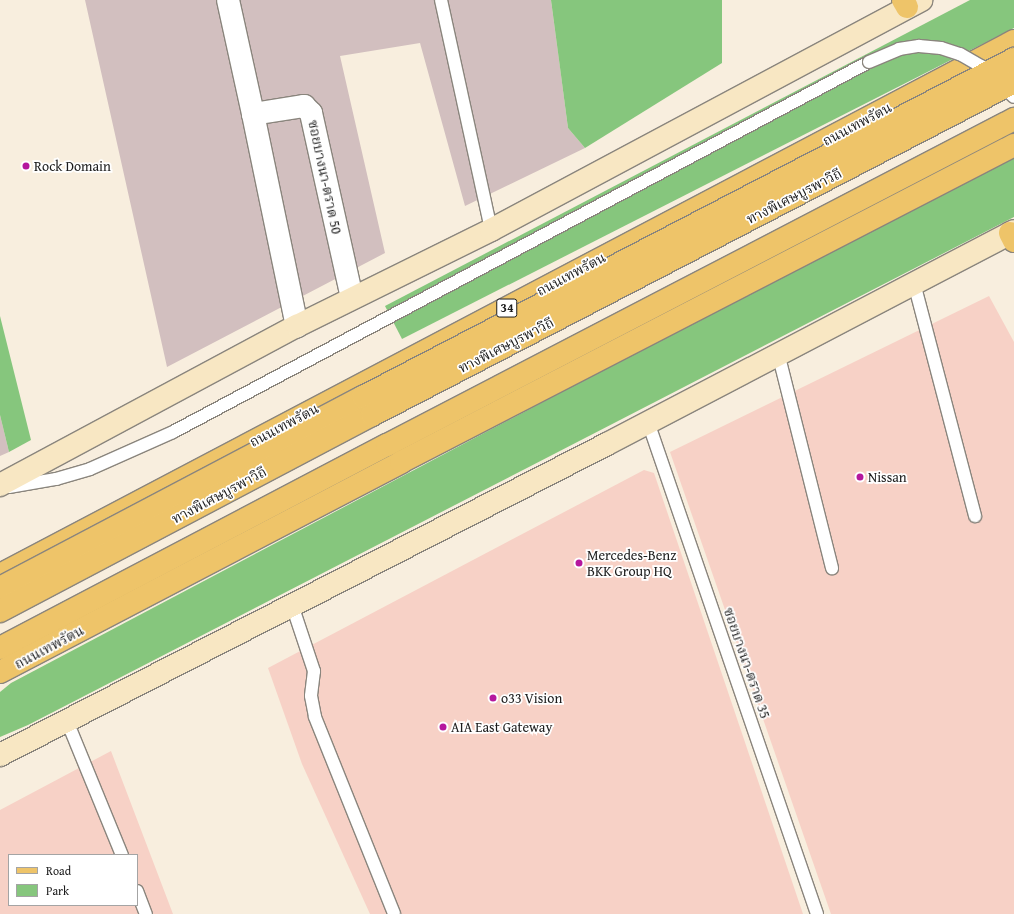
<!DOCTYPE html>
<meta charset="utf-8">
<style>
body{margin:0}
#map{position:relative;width:1014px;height:914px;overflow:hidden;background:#f8eede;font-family:"Gentium Book Plus","Noto Serif Thai",serif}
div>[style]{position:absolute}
.built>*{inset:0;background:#f7d1c6}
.industrial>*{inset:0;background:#d2bfbf}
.green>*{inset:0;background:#86c67d}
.roads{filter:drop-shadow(1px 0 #8a857d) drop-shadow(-1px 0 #8a857d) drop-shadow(0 1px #8a857d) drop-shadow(0 -1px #8a857d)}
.lane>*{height:12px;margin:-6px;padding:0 6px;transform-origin:6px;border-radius:6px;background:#fff}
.street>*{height:22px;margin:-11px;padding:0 11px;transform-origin:11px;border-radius:11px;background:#fff}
.secondary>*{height:22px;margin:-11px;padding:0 11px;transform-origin:11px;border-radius:11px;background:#f8e7c3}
.primary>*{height:22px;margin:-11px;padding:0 11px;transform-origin:11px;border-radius:11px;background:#eec469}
.highway>*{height:22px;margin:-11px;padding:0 11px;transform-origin:11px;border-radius:11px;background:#eec469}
.bridges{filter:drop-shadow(1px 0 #8a857d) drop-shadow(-1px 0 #8a857d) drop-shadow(0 1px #8a857d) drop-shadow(0 -1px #8a857d)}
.lane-bridge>*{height:12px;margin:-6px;padding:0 6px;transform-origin:6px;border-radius:6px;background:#fff}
.highway-bridge>*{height:22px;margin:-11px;padding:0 11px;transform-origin:11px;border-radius:11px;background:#eec469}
.dots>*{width:11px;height:11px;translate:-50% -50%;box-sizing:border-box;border:2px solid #fff;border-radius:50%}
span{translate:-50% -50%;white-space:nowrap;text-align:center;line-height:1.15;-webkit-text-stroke:3.5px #fff;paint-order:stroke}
.shield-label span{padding:1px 3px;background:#fff;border:1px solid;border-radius:3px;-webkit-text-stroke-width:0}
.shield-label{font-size:13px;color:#1c1c1c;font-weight:700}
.street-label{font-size:14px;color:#1c1c1c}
.poi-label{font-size:14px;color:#1c1c1c}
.left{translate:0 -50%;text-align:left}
.legend{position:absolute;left:8px;top:854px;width:130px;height:52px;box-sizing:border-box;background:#fff;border:1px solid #a4a4a4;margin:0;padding:5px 7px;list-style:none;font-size:12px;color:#1c1c1c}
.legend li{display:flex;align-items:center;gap:8px;height:20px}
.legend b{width:20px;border:1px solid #a4a4a4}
</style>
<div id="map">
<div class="built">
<div style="clip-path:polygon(989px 296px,1014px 342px,1014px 914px,831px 914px,670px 452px)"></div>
<div style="clip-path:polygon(644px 470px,654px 473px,803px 914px,370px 914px,302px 764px,268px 668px)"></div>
<div style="clip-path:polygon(evenodd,111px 751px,173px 914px,0 914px,0 810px,111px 751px,9px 855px,137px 855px,137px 905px,9px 905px,9px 855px)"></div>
</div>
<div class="industrial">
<div style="clip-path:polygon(85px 0,551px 0,568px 128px,585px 148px,465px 206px,420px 43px,340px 56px,385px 253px,167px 367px)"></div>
<div style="clip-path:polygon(0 415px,9px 452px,0 456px)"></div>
</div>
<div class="green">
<div style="clip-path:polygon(551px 0,722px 0,722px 63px,585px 148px,568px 128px)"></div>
<div style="clip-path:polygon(970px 0,1014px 0,1014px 28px,402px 339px,385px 306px)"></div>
<div style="clip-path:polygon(1014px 153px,1014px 217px,28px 725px,0 737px,0 692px,11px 683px)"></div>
<div style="clip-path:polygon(0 316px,31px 440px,9px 452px,0 415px)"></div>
</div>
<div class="roads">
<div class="lane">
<div style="left:441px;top:0;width:235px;rotate:77.7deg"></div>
<div style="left:914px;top:283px;width:241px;rotate:75.3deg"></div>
<div style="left:778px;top:353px;width:222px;rotate:75.9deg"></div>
<div style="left:648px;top:422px;width:520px;rotate:71.04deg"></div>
<div style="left:9px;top:487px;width:48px;rotate:-9.7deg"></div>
<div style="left:56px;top:479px;width:35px;rotate:-16deg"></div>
<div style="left:90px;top:469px;width:91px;rotate:-24deg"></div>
<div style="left:173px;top:432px;width:788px;rotate:-28deg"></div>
<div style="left:292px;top:605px;width:70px;rotate:71.6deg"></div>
<div style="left:314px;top:671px;width:25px;rotate:97deg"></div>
<div style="left:311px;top:696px;width:21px;rotate:79deg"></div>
<div style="left:315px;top:717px;width:212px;rotate:68.1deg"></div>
<div style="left:67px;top:721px;width:145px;rotate:67.7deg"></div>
<div style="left:137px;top:891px;width:25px;rotate:69deg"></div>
</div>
<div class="street">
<div style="left:228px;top:0;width:117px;rotate:77.6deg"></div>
<div style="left:253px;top:114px;width:52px;rotate:-8.9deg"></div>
<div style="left:304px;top:106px;width:10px;rotate:45deg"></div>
<div style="left:311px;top:113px;width:189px;rotate:77.5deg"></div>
<div style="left:253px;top:114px;width:217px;rotate:78.3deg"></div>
</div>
<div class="secondary">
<div style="left:0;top:485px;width:337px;rotate:-28.2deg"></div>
<div style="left:297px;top:326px;width:216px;rotate:-26.3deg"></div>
<div style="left:491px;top:230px;width:488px;rotate:-28.1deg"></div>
<div style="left:0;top:755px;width:682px;rotate:-27.13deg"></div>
<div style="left:607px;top:444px;width:459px;rotate:-27.6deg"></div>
</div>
<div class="primary">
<div style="left:903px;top:0;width:8px;rotate:60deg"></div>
<div style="left:1010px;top:233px;width:9px;rotate:63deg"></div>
</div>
<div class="highway">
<div style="left:0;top:575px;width:1146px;rotate:-27.77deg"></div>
<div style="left:0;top:648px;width:437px;rotate:-27.7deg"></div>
<div style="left:387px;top:445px;width:707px;rotate:-27.47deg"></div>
<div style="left:0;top:672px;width:453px;rotate:-27.6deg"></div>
<div style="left:401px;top:462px;width:690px;rotate:-27.34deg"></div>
</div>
</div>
<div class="bridges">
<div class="lane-bridge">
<div style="left:869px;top:62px;width:33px;rotate:-23deg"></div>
<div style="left:899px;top:49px;width:20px;rotate:-9deg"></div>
<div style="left:919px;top:46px;width:22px;rotate:5deg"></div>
<div style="left:941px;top:48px;width:20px;rotate:18deg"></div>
<div style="left:960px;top:54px;width:24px;rotate:30deg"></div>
<div style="left:981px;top:66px;width:45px;rotate:43.2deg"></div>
</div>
<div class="highway-bridge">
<div style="left:0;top:588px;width:410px;rotate:-27.8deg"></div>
<div style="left:363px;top:397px;width:734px;rotate:-27.44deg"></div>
<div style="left:0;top:611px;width:420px;rotate:-27.8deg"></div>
<div style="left:372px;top:415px;width:723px;rotate:-27.42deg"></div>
</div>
</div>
<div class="dots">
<div style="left:26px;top:166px;background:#b5179e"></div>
<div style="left:860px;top:477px;background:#b5179e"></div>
<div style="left:579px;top:563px;background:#b5179e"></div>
<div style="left:493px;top:698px;background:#b5179e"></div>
<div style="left:443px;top:727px;background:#b5179e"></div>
</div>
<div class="shield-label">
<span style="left:507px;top:308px">34</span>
</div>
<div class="street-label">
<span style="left:857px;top:124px;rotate:-28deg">ถนนเทพรัตน</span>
<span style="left:325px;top:177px;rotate:78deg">ซอยบางนา-ตราด 50</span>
<span style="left:794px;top:196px;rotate:-27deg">ทางพิเศษบูรพาวิถี</span>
<span style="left:571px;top:274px;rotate:-28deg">ถนนเทพรัตน</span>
<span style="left:506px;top:345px;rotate:-27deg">ทางพิเศษบูรพาวิถี</span>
<span style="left:284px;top:425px;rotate:-28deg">ถนนเทพรัตน</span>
<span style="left:219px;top:495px;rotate:-28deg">ทางพิเศษบูรพาวิถี</span>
<span style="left:49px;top:647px;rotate:-28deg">ถนนเทพรัตน</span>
<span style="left:747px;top:663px;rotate:71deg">ซอยบางนา-ตราด 35</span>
</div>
<div class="poi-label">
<span class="left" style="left:34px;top:166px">Rock Domain</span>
<span class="left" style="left:868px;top:477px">Nissan</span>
<span class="left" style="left:587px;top:563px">Mercedes-Benz<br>BKK Group HQ</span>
<span class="left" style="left:501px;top:698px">o33 Vision</span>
<span class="left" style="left:451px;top:727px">AIA East Gateway</span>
</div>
<ul class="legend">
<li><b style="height:5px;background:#eec469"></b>Road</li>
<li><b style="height:11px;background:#86c67d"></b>Park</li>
</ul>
</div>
